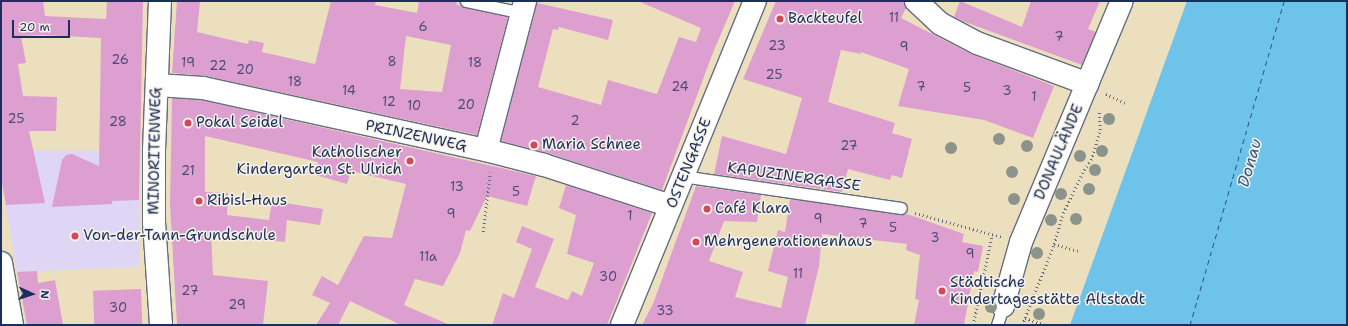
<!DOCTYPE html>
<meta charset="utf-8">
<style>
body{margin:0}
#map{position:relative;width:1348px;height:326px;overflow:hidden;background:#ecdfbe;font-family:"Shantell Sans",sans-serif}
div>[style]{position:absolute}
.built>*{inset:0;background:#dfd5f5}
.water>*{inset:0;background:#6ec3eb}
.ferry>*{height:1px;margin-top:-0.5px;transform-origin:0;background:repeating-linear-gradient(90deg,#305481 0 5px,transparent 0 9px)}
.building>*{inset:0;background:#dd9fcf;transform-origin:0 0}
.path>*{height:2.5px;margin-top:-1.25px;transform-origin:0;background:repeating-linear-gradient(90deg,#646d80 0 1px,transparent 0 4px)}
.roads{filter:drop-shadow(1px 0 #646d80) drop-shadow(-1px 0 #646d80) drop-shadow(0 1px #646d80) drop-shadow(0 -1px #646d80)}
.service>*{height:11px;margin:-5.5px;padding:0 5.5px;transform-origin:5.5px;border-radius:5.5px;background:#fff}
.minor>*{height:22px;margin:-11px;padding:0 11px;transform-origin:11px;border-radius:11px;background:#fff}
.trees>*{width:12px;height:12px;margin:-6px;border-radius:50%;background:#8c938b}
.dots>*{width:11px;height:11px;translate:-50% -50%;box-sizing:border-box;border:2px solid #f7f3e8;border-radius:50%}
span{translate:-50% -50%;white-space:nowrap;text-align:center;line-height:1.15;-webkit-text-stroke:3px #f7f3e8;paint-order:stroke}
.number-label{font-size:13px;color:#4c4b7a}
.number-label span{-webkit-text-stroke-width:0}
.poi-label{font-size:15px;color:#1b2f5e}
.left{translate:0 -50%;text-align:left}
.right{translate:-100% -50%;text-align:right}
.street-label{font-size:15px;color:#1b2f5e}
.water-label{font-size:16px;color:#305481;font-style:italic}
.frame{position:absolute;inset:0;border:2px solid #1b2f5e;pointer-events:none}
.north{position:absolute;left:12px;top:274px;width:40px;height:40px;-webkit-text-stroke:3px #f7f3e8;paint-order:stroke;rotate:93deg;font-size:11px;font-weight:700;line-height:16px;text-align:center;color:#1b2f5e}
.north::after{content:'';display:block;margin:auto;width:14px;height:18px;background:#1b2f5e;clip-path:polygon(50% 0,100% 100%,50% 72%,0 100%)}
.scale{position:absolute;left:12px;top:20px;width:58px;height:18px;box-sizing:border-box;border:2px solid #1b2f5e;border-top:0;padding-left:5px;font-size:12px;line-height:14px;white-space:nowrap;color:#1b2f5e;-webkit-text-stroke:3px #f7f3e8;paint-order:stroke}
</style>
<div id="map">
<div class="built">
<div style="clip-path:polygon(1px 150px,138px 151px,140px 267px,17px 272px,1px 178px)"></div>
</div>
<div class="water">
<div style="clip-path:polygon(1187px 1px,1347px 1px,1347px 325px,1070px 325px)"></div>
</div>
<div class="ferry">
<div style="left:1190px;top:325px;width:337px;rotate:-73.8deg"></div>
</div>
<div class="building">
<div style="clip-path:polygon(1px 1px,43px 1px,45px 16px,106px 19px,107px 1px,143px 1px,139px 200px,112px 201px,112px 204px,52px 207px,62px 160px,66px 155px,72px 154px,99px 166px,101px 38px,44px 35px,21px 36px,26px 63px,18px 64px,23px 96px,57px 97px,56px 131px,29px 131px,45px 203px,6px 205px,1px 178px)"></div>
<div style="clip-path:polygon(evenodd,177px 1px,200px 1px,197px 32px,248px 44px,249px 40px,264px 43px,262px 52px,315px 64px,331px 1px,376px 1px,375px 5px,417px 13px,419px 1px,457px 1px,456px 4px,465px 8px,508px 17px,477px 135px,206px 76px,172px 73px,177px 1px,406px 36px,451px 45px,442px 92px,400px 89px,406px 36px)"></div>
<div style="clip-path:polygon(638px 1px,735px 1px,712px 55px,662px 190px,548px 153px,501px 141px,537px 3px,613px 20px,608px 40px,559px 27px,558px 30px,553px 29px,538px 87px,601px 105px,608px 80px,657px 94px,679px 37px,696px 42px,701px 28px)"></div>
<div style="clip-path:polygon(776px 1px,904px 1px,906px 8px,901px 18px,971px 54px,1054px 86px,1033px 138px,984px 120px,898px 106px,909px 69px,861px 52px,861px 54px,841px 50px,828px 102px,895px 123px,892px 133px,912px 139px,902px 178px,892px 175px,890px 180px,848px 169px,842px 192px,714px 174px,722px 136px,786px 154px,802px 98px,743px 79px)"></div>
<div style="clip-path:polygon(960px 1px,1022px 27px,1031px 1px,1100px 1px,1088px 29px,1096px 32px,1082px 65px,965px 22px,954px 17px)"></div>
<div style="clip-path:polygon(172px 98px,201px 100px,536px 176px,527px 206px,487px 196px,470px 231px,466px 230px,460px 253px,443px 286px,415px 279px,404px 305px,450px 325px,401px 325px,350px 301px,338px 325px,316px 325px,330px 303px,312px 295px,322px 276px,338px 285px,364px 236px,392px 238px,406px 184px,351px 171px,347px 184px,316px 175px,318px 162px,205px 136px,205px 192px,228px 193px,227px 215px,269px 220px,272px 201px,323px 209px,320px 225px,287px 220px,285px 242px,211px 233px,213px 275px,268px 281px,263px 325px,177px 325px,170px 205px)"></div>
<div style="clip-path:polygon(566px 185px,652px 213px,607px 325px,492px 325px,503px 293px,514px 298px,532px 249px,516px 242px,522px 226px,554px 239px,535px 287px,568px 300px,572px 291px,582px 296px,594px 263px,567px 254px,576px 215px,559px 208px)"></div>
<div style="clip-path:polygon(696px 186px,761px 195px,757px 222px,724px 221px,709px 261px,743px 272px,735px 297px,781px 308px,788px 277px,768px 271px,778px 230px,785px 232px,790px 199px,910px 215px,964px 234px,962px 242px,983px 246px,978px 272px,974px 271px,964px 325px,914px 325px,919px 300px,915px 299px,920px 255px,906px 250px,907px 244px,822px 234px,819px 266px,805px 325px,642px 325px,653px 304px)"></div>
<div style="clip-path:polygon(37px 271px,38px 283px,55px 280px,63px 325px,27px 325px,17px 272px)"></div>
<div style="left:141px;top:289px;width:36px;height:48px;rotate:88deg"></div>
</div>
<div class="path">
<div style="left:1106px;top:94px;width:21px;rotate:25deg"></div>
<div style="left:915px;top:213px;width:90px;rotate:15.4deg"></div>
<div style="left:483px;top:232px;width:60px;rotate:-83.3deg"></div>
<div style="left:1054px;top:244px;width:25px;rotate:16deg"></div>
<div style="left:1025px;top:318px;width:21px;rotate:19deg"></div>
<div style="left:973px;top:325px;width:92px;rotate:-78.1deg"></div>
<div style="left:1022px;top:325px;width:87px;rotate:-68.4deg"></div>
<div style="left:1054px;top:244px;width:32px;rotate:-74deg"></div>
<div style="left:1063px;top:213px;width:48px;rotate:-64deg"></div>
<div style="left:1084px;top:170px;width:12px;rotate:-55deg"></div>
<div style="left:1091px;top:160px;width:31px;rotate:-73deg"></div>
<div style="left:1100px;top:130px;width:18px;rotate:-93deg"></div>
</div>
<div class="roads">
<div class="service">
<div style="left:466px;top:1px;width:58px;rotate:11.9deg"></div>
<div style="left:682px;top:176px;width:221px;rotate:8.3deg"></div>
<div style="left:997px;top:325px;width:20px;rotate:-72deg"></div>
</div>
<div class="minor">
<div style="left:160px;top:1px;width:149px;rotate:92.3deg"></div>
<div style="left:154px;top:150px;width:72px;rotate:90deg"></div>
<div style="left:154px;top:222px;width:103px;rotate:86.1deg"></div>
<div style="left:916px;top:1px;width:34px;rotate:43deg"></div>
<div style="left:941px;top:24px;width:41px;rotate:27.8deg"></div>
<div style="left:977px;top:43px;width:118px;rotate:20.3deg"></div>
<div style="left:157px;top:85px;width:46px;rotate:3.7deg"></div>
<div style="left:203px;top:88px;width:290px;rotate:12.4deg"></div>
<div style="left:486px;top:150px;width:60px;rotate:14.5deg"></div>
<div style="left:544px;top:165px;width:133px;rotate:17.9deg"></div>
<div style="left:486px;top:150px;width:154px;rotate:-75.3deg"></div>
<div style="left:1px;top:263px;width:63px;rotate:79.9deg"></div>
<div style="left:1003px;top:306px;width:66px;rotate:-74.3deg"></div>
<div style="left:1021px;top:242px;width:261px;rotate:-67.3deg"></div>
<div style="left:622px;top:325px;width:350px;rotate:-67.7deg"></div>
</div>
</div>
<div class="trees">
<div style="left:1109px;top:119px"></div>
<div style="left:999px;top:139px"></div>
<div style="left:1027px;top:146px"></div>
<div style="left:951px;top:148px"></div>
<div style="left:1102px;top:151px"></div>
<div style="left:1080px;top:156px"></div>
<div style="left:1095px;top:170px"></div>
<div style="left:1012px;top:172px"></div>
<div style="left:1089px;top:189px"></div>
<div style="left:1061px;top:194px"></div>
<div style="left:1014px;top:199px"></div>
<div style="left:1076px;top:219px"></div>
<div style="left:1051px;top:220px"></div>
<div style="left:1037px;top:253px"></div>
<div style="left:991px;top:307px"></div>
<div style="left:1039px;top:314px"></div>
</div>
<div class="dots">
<div style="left:780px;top:19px;background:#d1495b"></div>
<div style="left:188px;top:123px;background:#d1495b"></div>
<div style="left:534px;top:145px;background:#d1495b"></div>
<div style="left:410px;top:161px;background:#d1495b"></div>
<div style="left:199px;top:201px;background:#d1495b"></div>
<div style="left:707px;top:209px;background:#d1495b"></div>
<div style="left:75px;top:236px;background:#d1495b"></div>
<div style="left:696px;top:242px;background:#d1495b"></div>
<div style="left:942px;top:291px;background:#d1495b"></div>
</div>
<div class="number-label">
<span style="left:894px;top:18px">11</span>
<span style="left:423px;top:27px">6</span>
<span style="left:1059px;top:37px">7</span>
<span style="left:777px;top:46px">23</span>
<span style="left:904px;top:47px">9</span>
<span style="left:120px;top:60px">26</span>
<span style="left:392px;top:62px">8</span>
<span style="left:188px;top:63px">19</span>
<span style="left:475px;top:63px">18</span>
<span style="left:218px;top:66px">22</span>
<span style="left:245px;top:70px">20</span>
<span style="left:774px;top:75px">25</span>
<span style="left:295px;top:82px">18</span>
<span style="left:680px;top:87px">24</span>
<span style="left:921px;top:87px">7</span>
<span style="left:967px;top:88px">5</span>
<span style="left:349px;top:91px">14</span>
<span style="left:1007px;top:91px">3</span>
<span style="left:1034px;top:97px">1</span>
<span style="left:389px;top:102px">12</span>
<span style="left:466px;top:105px">20</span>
<span style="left:414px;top:106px">10</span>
<span style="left:16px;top:119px">25</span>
<span style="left:575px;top:121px">2</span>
<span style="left:118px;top:122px">28</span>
<span style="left:849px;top:146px">27</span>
<span style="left:188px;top:171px">21</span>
<span style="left:457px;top:187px">13</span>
<span style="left:516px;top:192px">5</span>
<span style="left:451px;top:214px">9</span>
<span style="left:630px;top:216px">1</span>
<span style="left:818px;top:219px">9</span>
<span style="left:863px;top:224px">7</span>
<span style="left:893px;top:228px">5</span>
<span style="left:935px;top:238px">3</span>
<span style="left:970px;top:254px">9</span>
<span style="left:428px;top:257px">11a</span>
<span style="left:798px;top:274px">11</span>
<span style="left:608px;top:277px">30</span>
<span style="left:190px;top:291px">27</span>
<span style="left:237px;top:305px">29</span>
<span style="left:118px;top:308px">30</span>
<span style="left:665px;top:311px">33</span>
</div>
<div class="poi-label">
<span class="left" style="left:788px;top:19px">Backteufel</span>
<span class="left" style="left:196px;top:123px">Pokal Seidel</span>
<span class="left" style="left:542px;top:145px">Maria Schnee</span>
<span class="right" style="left:402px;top:161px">Katholischer<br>Kindergarten St. Ulrich</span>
<span class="left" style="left:207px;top:201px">Ribisl-Haus</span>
<span class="left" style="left:715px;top:209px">Café Klara</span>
<span class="left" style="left:83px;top:236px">Von-der-Tann-Grundschule</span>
<span class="left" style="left:704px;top:242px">Mehrgenerationenhaus</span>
<span class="left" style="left:950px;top:291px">Städtische<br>Kindertagesstätte Altstadt</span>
</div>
<div class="street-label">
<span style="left:416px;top:136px;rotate:12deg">PRINZENWEG</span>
<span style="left:155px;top:151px;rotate:-89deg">MINORITENWEG</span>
<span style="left:1059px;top:152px;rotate:-67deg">DONAULÄNDE</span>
<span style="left:689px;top:163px;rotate:-68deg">OSTENGASSE</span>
<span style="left:794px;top:177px;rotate:8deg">KAPUZINERGASSE</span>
</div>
<div class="water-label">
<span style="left:1250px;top:163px;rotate:-74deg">Donau</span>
</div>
<div class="frame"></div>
<div class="north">N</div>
<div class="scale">20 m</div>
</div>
